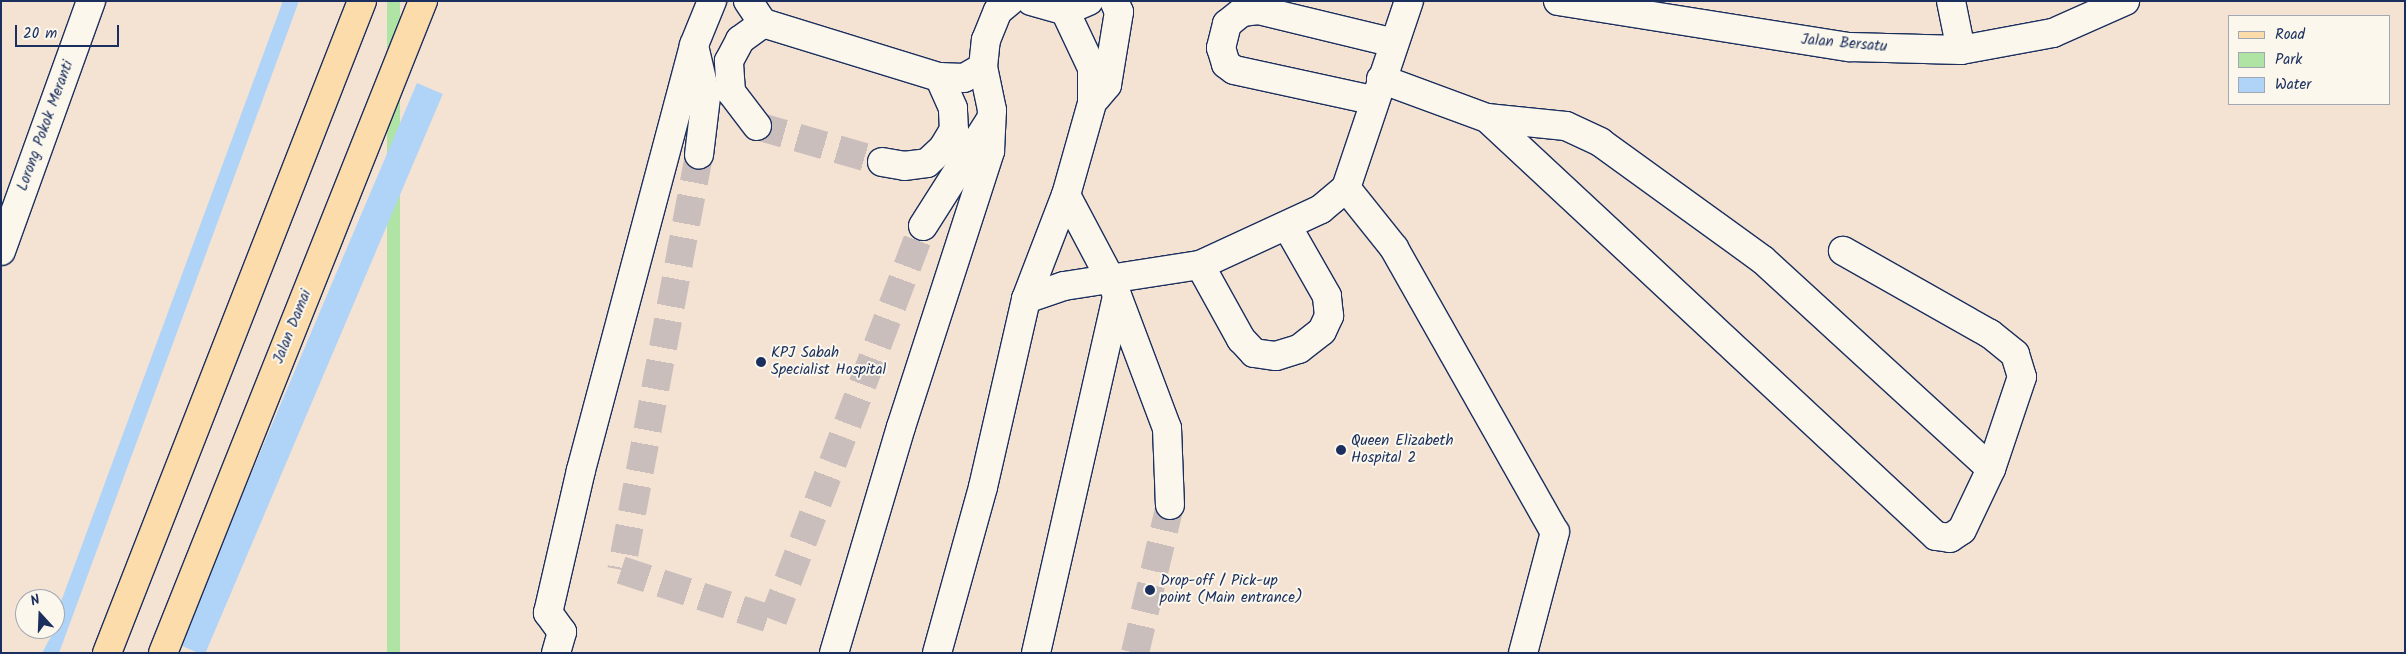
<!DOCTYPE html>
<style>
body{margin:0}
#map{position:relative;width:2406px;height:654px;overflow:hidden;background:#f4e2d3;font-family:Kalam,sans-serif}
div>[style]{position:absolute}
.green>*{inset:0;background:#b0e4a5;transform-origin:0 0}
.water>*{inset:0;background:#afd4f8;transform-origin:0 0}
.minor-tunnel>*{height:28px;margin-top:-14px;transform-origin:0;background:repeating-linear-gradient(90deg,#c9bebc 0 28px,transparent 0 42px)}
.roads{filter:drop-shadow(1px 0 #1b2f5e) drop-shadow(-1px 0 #1b2f5e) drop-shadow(0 1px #1b2f5e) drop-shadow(0 -1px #1b2f5e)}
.minor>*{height:28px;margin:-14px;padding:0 14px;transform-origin:14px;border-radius:14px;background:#fbf7ec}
.major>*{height:28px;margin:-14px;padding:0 14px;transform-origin:14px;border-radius:14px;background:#fddcac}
.dots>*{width:14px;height:14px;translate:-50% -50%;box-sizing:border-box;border:2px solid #fbf7ec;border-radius:50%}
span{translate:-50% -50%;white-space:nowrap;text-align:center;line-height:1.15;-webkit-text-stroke:4px #fbf7ec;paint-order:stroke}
.street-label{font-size:15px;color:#1b2f5e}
.poi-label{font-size:15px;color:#1b2f5e}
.left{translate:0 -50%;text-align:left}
.frame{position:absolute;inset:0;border:2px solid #1b2f5e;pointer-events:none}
.legend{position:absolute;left:2228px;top:15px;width:162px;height:90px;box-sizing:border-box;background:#fbf7ec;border:1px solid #a1a7b3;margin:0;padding:6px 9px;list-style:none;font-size:15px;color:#1b2f5e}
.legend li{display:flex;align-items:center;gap:10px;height:25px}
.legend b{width:25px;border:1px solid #a1a7b3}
.north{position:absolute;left:15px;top:589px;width:50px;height:50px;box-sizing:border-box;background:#fbf7ec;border:1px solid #a1a7b3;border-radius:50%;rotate:340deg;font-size:14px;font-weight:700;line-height:20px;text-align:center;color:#1b2f5e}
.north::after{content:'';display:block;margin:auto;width:18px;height:22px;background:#1b2f5e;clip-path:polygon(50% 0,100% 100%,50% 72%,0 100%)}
.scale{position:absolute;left:15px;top:25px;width:104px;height:22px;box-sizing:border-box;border:2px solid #1b2f5e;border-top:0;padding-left:6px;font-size:15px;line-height:18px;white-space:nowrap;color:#1b2f5e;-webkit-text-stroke:4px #fbf7ec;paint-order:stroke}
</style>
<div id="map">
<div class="green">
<div style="left:387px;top:1px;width:13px;height:697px"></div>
</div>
<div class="water">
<div style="clip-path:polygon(283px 1px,299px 1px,59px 653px,42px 653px,55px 629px,55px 618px)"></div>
<div style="left:417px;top:83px;width:28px;height:610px;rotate:23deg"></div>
</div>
<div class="minor-tunnel">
<div style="left:757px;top:126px;width:130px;rotate:16.1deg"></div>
<div style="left:699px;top:155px;width:422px;rotate:100.6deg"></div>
<div style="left:621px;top:570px;width:160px;rotate:18.2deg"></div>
<div style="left:773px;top:620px;width:422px;rotate:-69.2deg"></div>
<div style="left:1135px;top:653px;width:152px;rotate:-76.7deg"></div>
</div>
<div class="roads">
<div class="minor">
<div style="left:748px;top:1px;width:27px;rotate:56deg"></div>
<div style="left:763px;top:23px;width:184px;rotate:17.1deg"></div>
<div style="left:939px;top:77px;width:25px;rotate:2deg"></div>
<div style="left:964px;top:78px;width:22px;rotate:-30deg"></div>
<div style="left:1031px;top:1px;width:35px;rotate:16deg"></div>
<div style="left:1065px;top:11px;width:26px;rotate:-23deg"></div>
<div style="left:1558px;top:1px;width:296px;rotate:9deg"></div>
<div style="left:1850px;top:47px;width:111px;rotate:1.5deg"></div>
<div style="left:1961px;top:50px;width:94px;rotate:-10.5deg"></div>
<div style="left:2053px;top:33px;width:79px;rotate:-24deg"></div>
<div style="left:1951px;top:1px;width:50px;rotate:78.5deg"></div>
<div style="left:695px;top:50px;width:48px;rotate:76.8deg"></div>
<div style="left:706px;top:97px;width:58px;rotate:96.9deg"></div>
<div style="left:1381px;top:79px;width:113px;rotate:20.2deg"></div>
<div style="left:1487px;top:118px;width:613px;rotate:42.95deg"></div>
<div style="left:1936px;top:536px;width:14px;rotate:8deg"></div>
<div style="left:1950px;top:538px;width:14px;rotate:-34deg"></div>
<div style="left:1962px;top:530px;width:68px;rotate:-64.6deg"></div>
<div style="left:1991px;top:469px;width:97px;rotate:-71.4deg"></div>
<div style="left:2022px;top:377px;width:24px;rotate:-107deg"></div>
<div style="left:2015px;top:354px;width:32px;rotate:-141deg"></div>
<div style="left:1990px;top:334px;width:169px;rotate:-150.5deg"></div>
<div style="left:1096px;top:98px;width:17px;rotate:-50deg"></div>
<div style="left:1107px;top:85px;width:74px;rotate:-80.7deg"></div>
<div style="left:1119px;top:12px;width:12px;rotate:-114deg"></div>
<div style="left:1372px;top:100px;width:141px;rotate:-167.7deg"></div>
<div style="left:1234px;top:70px;width:10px;rotate:-143deg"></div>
<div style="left:1226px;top:64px;width:17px;rotate:-107deg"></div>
<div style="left:1221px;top:48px;width:25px;rotate:-76deg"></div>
<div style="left:1227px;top:24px;width:19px;rotate:-39deg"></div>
<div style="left:1242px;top:12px;width:16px;rotate:-7deg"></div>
<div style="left:1258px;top:10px;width:140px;rotate:13.6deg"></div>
<div style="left:1487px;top:118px;width:79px;rotate:5.8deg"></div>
<div style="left:1566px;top:126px;width:38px;rotate:25deg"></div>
<div style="left:1600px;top:142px;width:201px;rotate:35.9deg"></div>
<div style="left:1763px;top:260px;width:309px;rotate:42.5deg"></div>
<div style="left:757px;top:126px;width:43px;rotate:-127.4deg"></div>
<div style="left:731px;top:92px;width:31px;rotate:-94deg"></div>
<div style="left:729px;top:61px;width:24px;rotate:-62deg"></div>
<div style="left:740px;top:40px;width:29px;rotate:-36deg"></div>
<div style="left:882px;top:162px;width:22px;rotate:10deg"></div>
<div style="left:904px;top:166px;width:23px;rotate:-7deg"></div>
<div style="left:927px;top:163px;width:22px;rotate:-43deg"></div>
<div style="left:943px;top:148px;width:21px;rotate:-59deg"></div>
<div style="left:954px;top:130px;width:22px;rotate:-93deg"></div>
<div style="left:953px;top:108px;width:34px;rotate:-114deg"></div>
<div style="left:1346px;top:188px;width:77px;rotate:51.3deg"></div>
<div style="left:1394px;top:248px;width:326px;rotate:60.5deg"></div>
<div style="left:1555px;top:532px;width:125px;rotate:104.8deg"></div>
<div style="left:1066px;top:195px;width:98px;rotate:62.1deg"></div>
<div style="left:1112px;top:282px;width:156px;rotate:69.4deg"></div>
<div style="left:1167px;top:428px;width:77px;rotate:87.8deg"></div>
<div style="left:923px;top:226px;width:123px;rotate:-57.6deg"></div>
<div style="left:1px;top:251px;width:266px;rotate:-70.2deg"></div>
<div style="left:1200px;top:265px;width:85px;rotate:61deg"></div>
<div style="left:1241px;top:339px;width:19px;rotate:47deg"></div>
<div style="left:1254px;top:353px;width:22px;rotate:8deg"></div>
<div style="left:1276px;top:356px;width:24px;rotate:-17deg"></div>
<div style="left:1299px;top:349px;width:29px;rotate:-38deg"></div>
<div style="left:1322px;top:331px;width:17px;rotate:-65deg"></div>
<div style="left:1329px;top:316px;width:20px;rotate:-96deg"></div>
<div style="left:1327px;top:296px;width:81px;rotate:-119.7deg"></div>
<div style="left:1026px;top:299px;width:40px;rotate:-18.9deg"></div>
<div style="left:1064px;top:286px;width:138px;rotate:-8.8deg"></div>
<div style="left:1200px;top:265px;width:133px;rotate:-24.8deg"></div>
<div style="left:1321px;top:209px;width:33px;rotate:-40deg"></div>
<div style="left:1346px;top:188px;width:197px;rotate:-71.4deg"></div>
<div style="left:556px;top:653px;width:22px;rotate:-74deg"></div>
<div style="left:562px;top:632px;width:24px;rotate:-126deg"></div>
<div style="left:548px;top:613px;width:147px;rotate:-77deg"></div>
<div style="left:581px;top:470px;width:440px;rotate:-75.1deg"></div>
<div style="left:694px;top:45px;width:48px;rotate:-67.8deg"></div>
<div style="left:834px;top:653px;width:236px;rotate:-73.5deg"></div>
<div style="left:901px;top:427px;width:290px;rotate:-72.1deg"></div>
<div style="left:990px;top:151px;width:41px;rotate:-87.2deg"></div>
<div style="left:992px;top:110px;width:44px;rotate:-101.8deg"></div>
<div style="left:983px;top:67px;width:27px;rotate:-84deg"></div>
<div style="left:986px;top:40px;width:31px;rotate:-68deg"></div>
<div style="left:998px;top:11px;width:16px;rotate:-40deg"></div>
<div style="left:937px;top:653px;width:172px;rotate:-74.5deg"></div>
<div style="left:983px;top:487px;width:193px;rotate:-77.1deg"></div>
<div style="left:1026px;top:299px;width:111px;rotate:-69deg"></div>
<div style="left:1066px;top:195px;width:96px;rotate:-74.2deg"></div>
<div style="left:1092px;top:103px;width:35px;rotate:-90deg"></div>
<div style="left:1092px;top:68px;width:63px;rotate:-115.3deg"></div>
<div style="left:1036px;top:653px;width:366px;rotate:-77.2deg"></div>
</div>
<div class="major">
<div style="left:107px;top:653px;width:700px;rotate:-68.64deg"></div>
<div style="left:163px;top:653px;width:702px;rotate:-68.26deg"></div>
</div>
</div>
<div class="dots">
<div style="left:761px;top:362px;background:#1b2f5e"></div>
<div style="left:1341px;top:450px;background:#1b2f5e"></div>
<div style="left:1150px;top:590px;background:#1b2f5e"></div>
</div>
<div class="street-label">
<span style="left:1844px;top:44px;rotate:5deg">Jalan Bersatu</span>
<span style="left:46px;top:126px;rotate:-70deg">Lorong Pokok Meranti</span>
<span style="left:293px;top:327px;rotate:-68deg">Jalan Damai</span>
</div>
<div class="poi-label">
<span class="left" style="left:771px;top:362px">KPJ Sabah<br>Specialist Hospital</span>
<span class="left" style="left:1351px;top:450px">Queen Elizabeth<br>Hospital 2</span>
<span class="left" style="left:1160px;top:590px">Drop-off / Pick-up<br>point (Main entrance)</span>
</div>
<div class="frame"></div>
<ul class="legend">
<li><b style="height:6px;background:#fddcac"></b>Road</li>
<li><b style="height:14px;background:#b0e4a5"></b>Park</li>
<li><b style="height:14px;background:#afd4f8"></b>Water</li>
</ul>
<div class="north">N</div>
<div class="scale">20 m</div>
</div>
